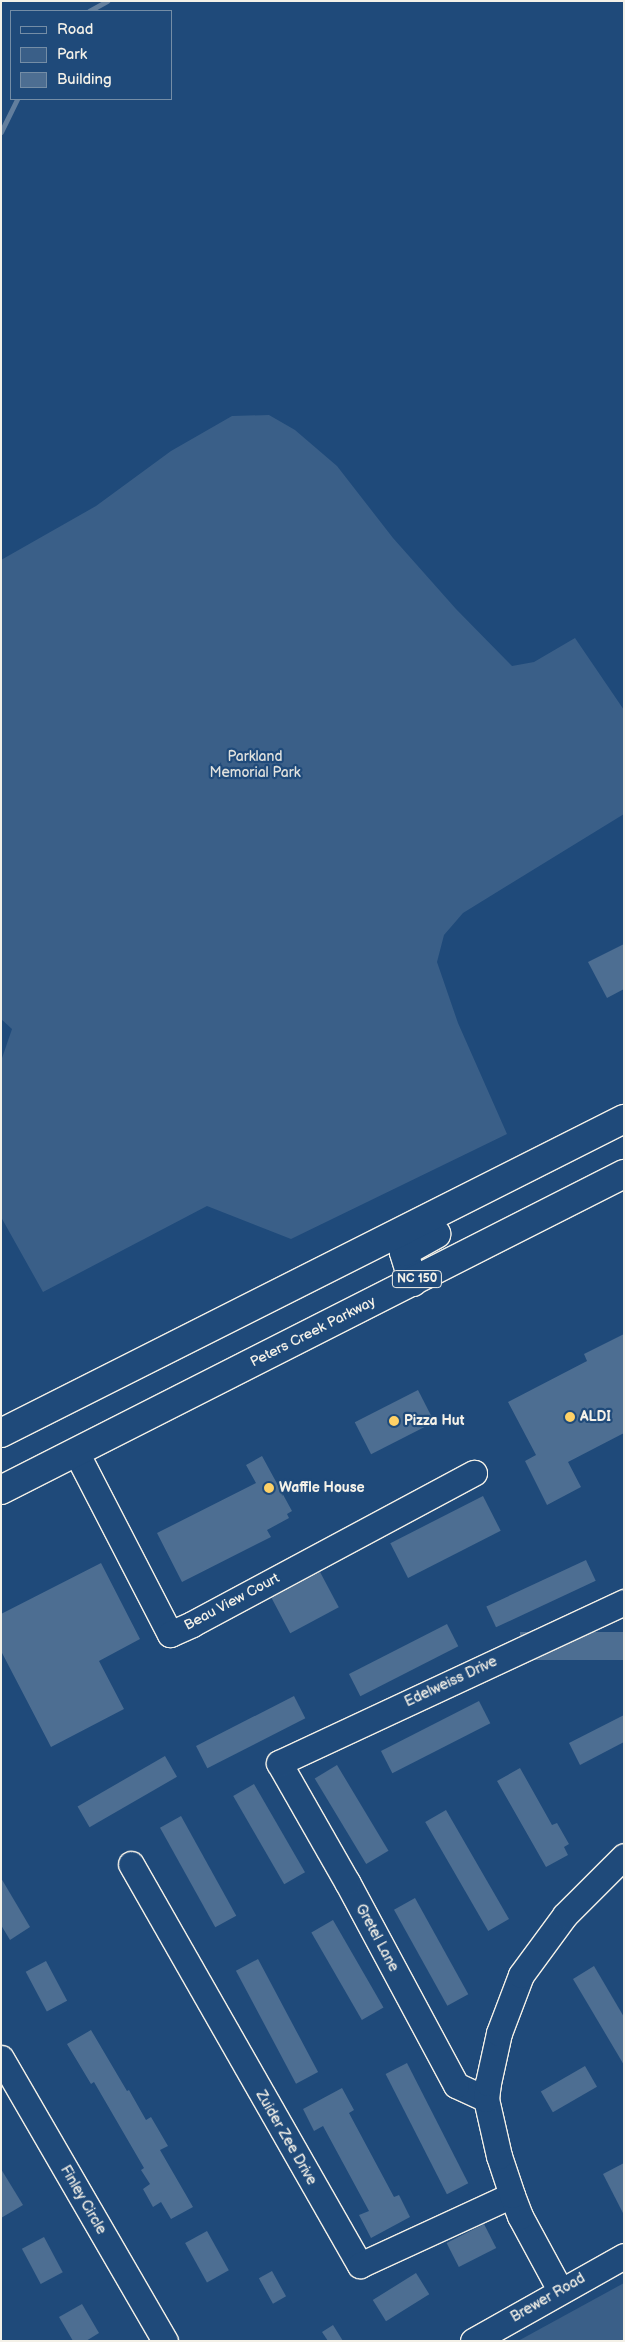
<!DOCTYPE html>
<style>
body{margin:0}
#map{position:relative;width:625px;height:2342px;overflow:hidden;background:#1f4a7a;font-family:"Balsamiq Sans",sans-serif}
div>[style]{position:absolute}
.green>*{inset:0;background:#3a5f88}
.stream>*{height:5px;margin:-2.5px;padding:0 2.5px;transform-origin:2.5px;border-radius:2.5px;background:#627e9d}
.building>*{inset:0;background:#4d6e92;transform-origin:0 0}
.roads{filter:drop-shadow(1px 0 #f4f1e8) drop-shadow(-1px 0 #f4f1e8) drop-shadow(0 1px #f4f1e8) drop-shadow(0 -1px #f4f1e8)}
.minor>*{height:25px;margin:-12.5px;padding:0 12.5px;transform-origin:12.5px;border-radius:12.5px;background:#1f4a7a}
.major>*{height:28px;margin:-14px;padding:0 14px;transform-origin:14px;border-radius:14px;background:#1f4a7a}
.dots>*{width:14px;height:14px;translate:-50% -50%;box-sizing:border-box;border:2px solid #1f4a7a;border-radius:50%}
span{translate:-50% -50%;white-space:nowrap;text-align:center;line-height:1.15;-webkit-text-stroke:4.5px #1f4a7a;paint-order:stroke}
.shield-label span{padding:1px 4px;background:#1f4a7a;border:1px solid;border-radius:4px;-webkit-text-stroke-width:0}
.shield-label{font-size:12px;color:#f4f1e8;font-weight:700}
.park-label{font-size:14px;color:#e1e2de}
.street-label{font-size:14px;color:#f4f1e8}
.poi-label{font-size:14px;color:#f4f1e8;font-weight:700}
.left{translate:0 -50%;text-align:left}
.frame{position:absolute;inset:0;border:2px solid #f4f1e8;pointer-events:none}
.legend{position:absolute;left:10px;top:10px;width:162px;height:90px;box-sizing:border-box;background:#1f4a7a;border:1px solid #748da6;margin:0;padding:6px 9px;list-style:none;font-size:15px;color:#f4f1e8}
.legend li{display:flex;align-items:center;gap:10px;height:25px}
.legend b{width:25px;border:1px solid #748da6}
</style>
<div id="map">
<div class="green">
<div style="clip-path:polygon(269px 415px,295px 430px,337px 466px,393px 538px,456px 609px,512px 666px,534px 662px,575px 638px,624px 710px,624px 814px,463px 913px,444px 935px,437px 962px,458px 1023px,507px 1134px,291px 1239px,207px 1206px,43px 1292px,1px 1217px,1px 1061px,12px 1029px,1px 1019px,1px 560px,96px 506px,171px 451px,232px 416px)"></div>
<div style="clip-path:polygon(624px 2283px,624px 2341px,518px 2341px)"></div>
</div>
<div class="stream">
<div style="left:89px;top:11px;width:21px;rotate:-29deg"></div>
<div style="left:1px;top:132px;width:37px;rotate:-64deg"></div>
</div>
<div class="building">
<div style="clip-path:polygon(624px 944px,624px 989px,607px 998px,588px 962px)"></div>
<div style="clip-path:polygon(624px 1334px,624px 1433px,568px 1462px,581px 1487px,547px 1505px,525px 1461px,536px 1455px,508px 1402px,587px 1361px,584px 1354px)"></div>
<div style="left:418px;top:1390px;width:36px;height:71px;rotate:63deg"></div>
<div style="clip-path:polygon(262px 1456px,292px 1511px,287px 1514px,289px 1518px,267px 1530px,271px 1537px,182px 1582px,157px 1533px,256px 1483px,246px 1465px)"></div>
<div style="left:483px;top:1496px;width:39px;height:104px;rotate:63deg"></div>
<div style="left:586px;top:1560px;width:23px;height:110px;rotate:65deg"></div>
<div style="clip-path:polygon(101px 1563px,140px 1639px,99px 1661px,124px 1709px,51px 1747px,1px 1651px,1px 1614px)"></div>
<div style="left:320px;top:1572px;width:40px;height:55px;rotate:62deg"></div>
<div style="left:447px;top:1624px;width:25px;height:110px;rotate:63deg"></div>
<div style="left:624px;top:1632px;width:28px;height:104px;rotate:90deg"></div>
<div style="left:294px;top:1696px;width:25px;height:110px;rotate:63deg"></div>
<div style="left:479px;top:1701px;width:25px;height:110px;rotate:63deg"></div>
<div style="clip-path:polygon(624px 1715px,624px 1742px,580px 1765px,569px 1743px)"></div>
<div style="left:165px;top:1756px;width:24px;height:101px;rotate:60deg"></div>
<div style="left:337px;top:1765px;width:100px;height:26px;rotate:59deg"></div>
<div style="clip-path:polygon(520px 1768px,552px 1825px,557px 1823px,569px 1844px,564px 1847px,568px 1855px,546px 1867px,497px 1781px)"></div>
<div style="left:254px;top:1784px;width:102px;height:24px;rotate:60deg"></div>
<div style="left:446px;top:1810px;width:126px;height:24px;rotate:60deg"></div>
<div style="left:181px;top:1816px;width:114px;height:24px;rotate:61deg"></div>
<div style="clip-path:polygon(1px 1878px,30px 1927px,10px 1940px,1px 1925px)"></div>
<div style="left:415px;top:1898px;width:110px;height:24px;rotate:61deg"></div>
<div style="left:333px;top:1920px;width:101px;height:25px;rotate:60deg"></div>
<div style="left:258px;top:1959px;width:128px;height:25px;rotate:62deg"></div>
<div style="left:46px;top:1961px;width:45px;height:23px;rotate:62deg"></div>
<div style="clip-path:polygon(594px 1966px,624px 2017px,624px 2065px,573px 1979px)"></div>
<div style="clip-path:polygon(91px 2030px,127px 2091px,129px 2090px,146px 2120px,151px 2117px,168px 2146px,160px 2150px,193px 2207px,171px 2219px,161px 2202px,153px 2207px,143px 2189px,150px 2184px,141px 2170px,144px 2168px,94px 2082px,91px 2084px,67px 2044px)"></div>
<div style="left:407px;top:2063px;width:135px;height:24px;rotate:63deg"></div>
<div style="left:585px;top:2066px;width:24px;height:51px;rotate:60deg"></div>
<div style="clip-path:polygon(342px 2088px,354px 2110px,349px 2113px,394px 2197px,399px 2195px,410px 2217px,371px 2238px,359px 2215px,369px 2211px,323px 2126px,314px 2131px,303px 2109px)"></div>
<div style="clip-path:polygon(624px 2163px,624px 2215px,603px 2174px)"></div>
<div style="clip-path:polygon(1px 2169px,23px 2205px,1px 2218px)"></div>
<div style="left:484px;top:2224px;width:27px;height:42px;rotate:63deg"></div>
<div style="left:207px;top:2231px;width:45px;height:25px;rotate:61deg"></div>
<div style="left:44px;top:2237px;width:40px;height:25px;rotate:62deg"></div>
<div style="left:272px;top:2271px;width:29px;height:15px;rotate:61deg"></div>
<div style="left:416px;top:2273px;width:25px;height:51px;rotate:58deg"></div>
<div style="clip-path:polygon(82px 2304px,99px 2333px,86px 2341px,73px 2341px,59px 2317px)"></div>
<div style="clip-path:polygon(333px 2325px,343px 2341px,328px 2341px,322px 2332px)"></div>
</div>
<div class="roads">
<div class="minor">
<div style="left:76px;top:1452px;width:205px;rotate:62.7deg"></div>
<div style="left:170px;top:1634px;width:24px;rotate:-24deg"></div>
<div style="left:192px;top:1624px;width:320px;rotate:-28.2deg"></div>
<div style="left:131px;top:1864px;width:462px;rotate:60.3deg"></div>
<div style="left:360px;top:2265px;width:167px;rotate:-24.7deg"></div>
<div style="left:1px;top:2058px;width:327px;rotate:59.9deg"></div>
<div style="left:486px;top:2099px;width:33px;rotate:-155deg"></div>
<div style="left:456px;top:2085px;width:230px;rotate:-118.2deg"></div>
<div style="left:347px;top:1882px;width:137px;rotate:-119.7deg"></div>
<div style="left:279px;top:1763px;width:381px;rotate:-25deg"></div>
<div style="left:560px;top:2290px;width:84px;rotate:-118.4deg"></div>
<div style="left:520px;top:2216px;width:22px;rotate:-111deg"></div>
<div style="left:512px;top:2195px;width:41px;rotate:-108.4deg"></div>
<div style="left:499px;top:2156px;width:58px;rotate:-102.8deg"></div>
<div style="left:486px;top:2099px;width:16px;rotate:-83deg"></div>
<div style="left:488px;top:2083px;width:51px;rotate:-77.6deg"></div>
<div style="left:499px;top:2033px;width:62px;rotate:-69.2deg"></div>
<div style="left:521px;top:1975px;width:74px;rotate:-53.7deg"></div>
<div style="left:565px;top:1915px;width:83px;rotate:-45deg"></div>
<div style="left:473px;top:2341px;width:173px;rotate:-29.4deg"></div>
</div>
<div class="major">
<div style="left:413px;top:1282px;width:31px;rotate:-107deg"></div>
<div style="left:404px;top:1252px;width:37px;rotate:-29deg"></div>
<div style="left:1px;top:1433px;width:698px;rotate:-26.75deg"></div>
<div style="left:1px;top:1490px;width:699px;rotate:-26.9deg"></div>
</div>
</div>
<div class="dots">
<div style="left:570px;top:1417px;background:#ffd166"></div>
<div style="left:394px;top:1421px;background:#ffd166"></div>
<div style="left:269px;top:1488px;background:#ffd166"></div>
</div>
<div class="shield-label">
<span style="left:417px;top:1279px">NC 150</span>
</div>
<div class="park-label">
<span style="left:255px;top:765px">Parkland<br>Memorial Park</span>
</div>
<div class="street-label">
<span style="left:313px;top:1332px;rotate:-27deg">Peters Creek Parkway</span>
<span style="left:232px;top:1602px;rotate:-28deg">Beau View Court</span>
<span style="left:451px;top:1682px;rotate:-25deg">Edelweiss Drive</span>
<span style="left:377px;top:1938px;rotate:62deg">Gretel Lane</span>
<span style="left:286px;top:2138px;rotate:60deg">Zuider Zee Drive</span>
<span style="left:83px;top:2200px;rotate:60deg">Finley Circle</span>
<span style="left:548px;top:2298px;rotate:-30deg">Brewer Road</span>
</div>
<div class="poi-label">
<span class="left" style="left:580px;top:1417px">ALDI</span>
<span class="left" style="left:404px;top:1421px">Pizza Hut</span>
<span class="left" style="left:279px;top:1488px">Waffle House</span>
</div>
<div class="frame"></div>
<ul class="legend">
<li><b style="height:6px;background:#1f4a7a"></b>Road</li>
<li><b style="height:14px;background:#3a5f88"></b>Park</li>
<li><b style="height:14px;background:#4d6e92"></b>Building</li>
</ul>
</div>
